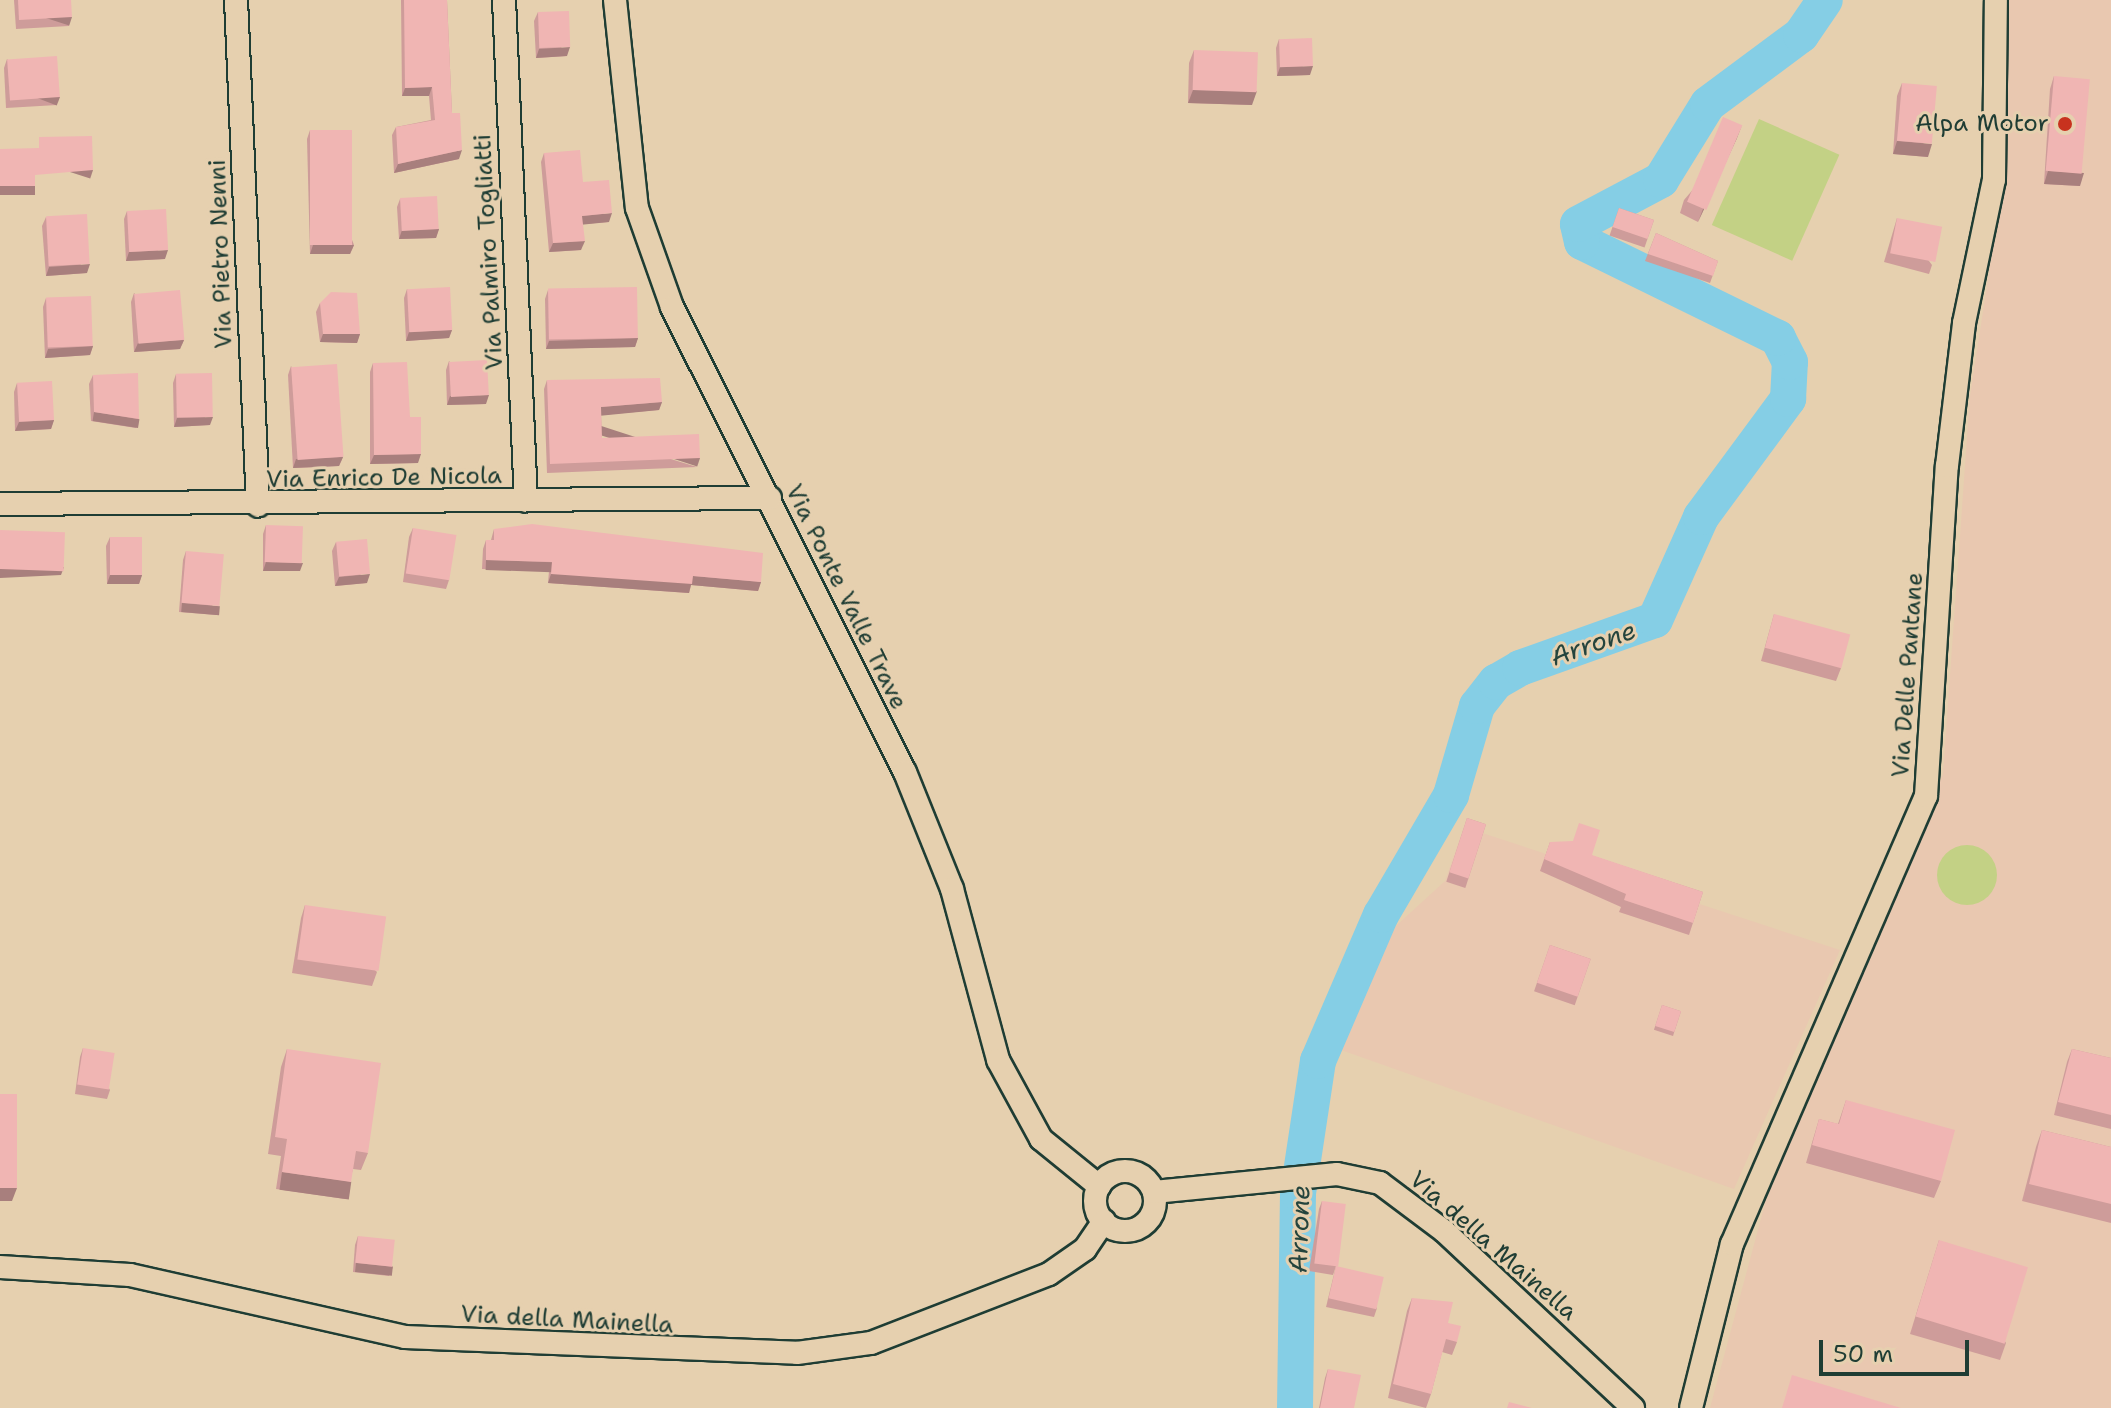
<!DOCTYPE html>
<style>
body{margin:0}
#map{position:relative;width:2111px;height:1408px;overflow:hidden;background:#e6d0af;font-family:"Shantell Sans",sans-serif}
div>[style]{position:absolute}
.built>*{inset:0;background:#e9c8b0}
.green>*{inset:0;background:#c3d185;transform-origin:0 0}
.round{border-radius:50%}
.river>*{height:36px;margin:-18px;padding:0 18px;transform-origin:18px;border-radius:18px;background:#85cee5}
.roads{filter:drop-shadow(2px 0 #1f3d34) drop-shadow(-2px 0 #1f3d34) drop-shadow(0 2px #1f3d34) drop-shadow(0 -2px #1f3d34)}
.minor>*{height:22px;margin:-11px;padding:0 11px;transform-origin:11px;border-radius:11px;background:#e6d0af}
.minor>.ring{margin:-11px;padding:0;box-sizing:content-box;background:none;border:22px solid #e6d0af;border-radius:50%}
.wall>*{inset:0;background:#ce9c9a;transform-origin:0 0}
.shaded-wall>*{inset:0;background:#a87f7d;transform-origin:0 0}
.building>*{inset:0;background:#f0b5b3;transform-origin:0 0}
.dots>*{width:22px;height:22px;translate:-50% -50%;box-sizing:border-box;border:4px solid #e6d0af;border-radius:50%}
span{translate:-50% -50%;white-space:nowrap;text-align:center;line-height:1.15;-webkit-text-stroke:6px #e6d0af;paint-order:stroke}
.poi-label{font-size:24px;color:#1f3d34}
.right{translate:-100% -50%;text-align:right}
.street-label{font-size:24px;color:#1f3d34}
.water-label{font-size:26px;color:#24443d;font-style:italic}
.scale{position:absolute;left:1819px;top:1340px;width:150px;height:36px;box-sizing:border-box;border:4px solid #1f3d34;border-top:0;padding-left:10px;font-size:24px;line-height:28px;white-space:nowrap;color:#1f3d34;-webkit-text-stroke:6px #e6d0af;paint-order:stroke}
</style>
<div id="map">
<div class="built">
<div style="clip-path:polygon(2007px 0,2111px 0,2111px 1408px,1710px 1408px,1773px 1174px,1943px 774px,1970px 396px,2004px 175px)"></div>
<div style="clip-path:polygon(1464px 827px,1840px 950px,1734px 1189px,1341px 1050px,1337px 1041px,1370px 963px,1386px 935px,1445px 881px)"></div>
</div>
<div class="green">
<div style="left:1759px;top:119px;width:88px;height:116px;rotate:24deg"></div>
<div class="round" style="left:1937px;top:845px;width:60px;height:60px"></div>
</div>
<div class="river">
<div style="left:1295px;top:1408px;width:215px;rotate:-89.2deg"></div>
<div style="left:1298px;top:1193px;width:134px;rotate:-81.4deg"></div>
<div style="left:1318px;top:1061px;width:159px;rotate:-66.7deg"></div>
<div style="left:1381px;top:915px;width:139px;rotate:-59.7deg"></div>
<div style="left:1451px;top:795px;width:93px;rotate:-73.7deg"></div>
<div style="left:1477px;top:706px;width:31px;rotate:-52deg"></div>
<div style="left:1496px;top:682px;width:28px;rotate:-30deg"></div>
<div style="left:1520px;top:668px;width:143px;rotate:-19.6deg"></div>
<div style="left:1655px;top:620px;width:113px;rotate:-65.9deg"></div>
<div style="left:1701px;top:517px;width:147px;rotate:-53.6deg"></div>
<div style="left:1788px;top:399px;width:37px;rotate:-87deg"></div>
<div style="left:1790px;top:362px;width:27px;rotate:-117deg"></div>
<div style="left:1778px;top:338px;width:218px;rotate:-153.9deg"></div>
<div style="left:1582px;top:242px;width:18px;rotate:-103deg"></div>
<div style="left:1578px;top:224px;width:94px;rotate:-27.9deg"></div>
<div style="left:1661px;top:180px;width:89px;rotate:-58.3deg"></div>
<div style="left:1708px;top:104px;width:116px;rotate:-36.6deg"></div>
<div style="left:1801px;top:35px;width:42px;rotate:-55.6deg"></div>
</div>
<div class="roads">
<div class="minor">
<div style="left:236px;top:0;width:506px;rotate:87.51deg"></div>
<div style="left:504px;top:0;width:501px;rotate:87.49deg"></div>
<div style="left:615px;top:0;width:209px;rotate:84deg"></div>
<div style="left:637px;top:208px;width:105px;rotate:70.5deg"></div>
<div style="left:672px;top:307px;width:520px;rotate:63.39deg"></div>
<div style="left:905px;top:772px;width:126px;rotate:68.1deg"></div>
<div style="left:952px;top:889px;width:177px;rotate:74.9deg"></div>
<div style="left:998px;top:1060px;width:90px;rotate:61.4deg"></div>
<div style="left:1041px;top:1139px;width:75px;rotate:39deg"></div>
<div style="left:0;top:504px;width:770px;rotate:-0.45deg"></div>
<div class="ring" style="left:1095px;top:1171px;width:38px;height:38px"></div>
<div style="left:1154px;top:1192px;width:184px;rotate:-5.6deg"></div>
<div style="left:1337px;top:1174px;width:44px;rotate:11.8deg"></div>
<div style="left:1380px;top:1183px;width:80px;rotate:36.9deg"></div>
<div style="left:1444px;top:1231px;width:259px;rotate:43.1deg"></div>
<div style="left:0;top:1267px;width:130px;rotate:3.5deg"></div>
<div style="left:130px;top:1275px;width:282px;rotate:12.7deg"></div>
<div style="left:405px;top:1337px;width:392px;rotate:2.3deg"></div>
<div style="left:797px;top:1353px;width:75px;rotate:-7.7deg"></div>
<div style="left:871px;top:1343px;width:191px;rotate:-21.2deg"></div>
<div style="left:1049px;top:1274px;width:44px;rotate:-34.8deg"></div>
<div style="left:1085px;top:1249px;width:34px;rotate:-56deg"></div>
<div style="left:1691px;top:1408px;width:169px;rotate:-76deg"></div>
<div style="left:1732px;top:1244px;width:488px;rotate:-66.6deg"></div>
<div style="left:1926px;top:796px;width:331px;rotate:-86.4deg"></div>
<div style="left:1947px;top:466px;width:144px;rotate:-83.2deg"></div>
<div style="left:1964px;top:323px;width:146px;rotate:-78.2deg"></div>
<div style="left:1994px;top:180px;width:180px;rotate:-89.4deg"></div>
</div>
</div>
<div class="wall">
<div style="clip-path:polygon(14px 0,71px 0,69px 26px,16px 29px)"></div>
<div style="clip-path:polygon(401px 0,447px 0,452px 113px,459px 159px,394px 173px,392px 135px,396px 127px,431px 120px,429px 96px,402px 96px)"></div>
<div style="clip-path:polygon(538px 12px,567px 56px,536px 58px,534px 21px)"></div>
<div style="clip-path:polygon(1279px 39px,1310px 75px,1277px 76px,1276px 48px)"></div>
<div style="clip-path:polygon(1194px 50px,1252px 105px,1188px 103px,1189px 63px)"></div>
<div style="clip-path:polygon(7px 59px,57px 105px,6px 108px,4px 68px)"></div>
<div style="clip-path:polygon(2054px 76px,2080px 186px,2044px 184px,2050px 89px)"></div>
<div style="clip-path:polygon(1902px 83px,1928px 157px,1893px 154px,1897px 96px)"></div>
<div style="clip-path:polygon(310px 130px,354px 245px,350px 254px,310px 254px,307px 139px)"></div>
<div style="clip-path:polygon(1737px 138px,1698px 222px,1680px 213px,1684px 200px)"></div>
<div style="clip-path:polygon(544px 153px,583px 182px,609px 222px,583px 224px,581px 250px,549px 252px,541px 162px)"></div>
<div style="clip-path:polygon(400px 199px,439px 229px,436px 238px,399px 239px,397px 207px)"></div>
<div style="left:1619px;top:208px;width:37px;height:29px;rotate:19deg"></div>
<div style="clip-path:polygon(127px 211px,165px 259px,126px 261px,124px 219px)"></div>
<div style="clip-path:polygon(46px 217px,87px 273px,46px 276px,42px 226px)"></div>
<div style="clip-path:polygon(1897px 218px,1932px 265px,1929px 274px,1884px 262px)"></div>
<div style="clip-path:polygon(1656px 233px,1718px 261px,1710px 283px,1645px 261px)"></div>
<div style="clip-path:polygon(407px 289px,452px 330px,449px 338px,406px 341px,404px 298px)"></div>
<div style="clip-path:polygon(548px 290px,638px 338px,635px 347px,546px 349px,545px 299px)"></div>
<div style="clip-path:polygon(134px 293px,184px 340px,180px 349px,134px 352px,131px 302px)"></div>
<div style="clip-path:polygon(46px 298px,93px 346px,90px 355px,45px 358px,43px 307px)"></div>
<div style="clip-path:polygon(320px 303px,360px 334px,357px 343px,320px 342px,316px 312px)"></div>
<div style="clip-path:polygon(449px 361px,486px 404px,447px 405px,446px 370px)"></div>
<div style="clip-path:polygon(373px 363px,410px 417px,418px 463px,370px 464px,370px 372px)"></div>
<div style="clip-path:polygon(291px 366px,343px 457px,339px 466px,293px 468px,288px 375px)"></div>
<div style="clip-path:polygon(176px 374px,210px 425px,174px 427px,173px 383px)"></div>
<div style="clip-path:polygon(93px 375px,139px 419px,136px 428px,91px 421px,89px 384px)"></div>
<div style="clip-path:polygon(547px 380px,662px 402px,659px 410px,601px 415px,602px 438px,697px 467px,547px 473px,544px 389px)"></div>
<div style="clip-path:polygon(17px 383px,54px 420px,51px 429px,15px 431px,14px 392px)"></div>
<div style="clip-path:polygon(266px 525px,300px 571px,263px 571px,263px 534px)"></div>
<div style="clip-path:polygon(413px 528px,449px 580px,446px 589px,403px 582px,409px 537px)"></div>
<div style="clip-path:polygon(494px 529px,761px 582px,758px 591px,691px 585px,689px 593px,548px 583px,549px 571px,482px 569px,483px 549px,486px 540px,491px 540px)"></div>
<div style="clip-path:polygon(110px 537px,142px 575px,139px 584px,107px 584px,106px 546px)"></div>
<div style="clip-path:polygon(336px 542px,367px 583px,335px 586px,332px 551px)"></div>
<div style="clip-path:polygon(186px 551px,217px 615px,179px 612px,183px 560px)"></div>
<div style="clip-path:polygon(1774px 614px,1841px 668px,1836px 681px,1761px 661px)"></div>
<div style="left:1467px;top:818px;width:20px;height:67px;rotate:18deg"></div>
<div style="clip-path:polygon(1550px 842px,1703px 892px,1689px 935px,1619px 912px,1621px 907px,1540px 871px)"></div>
<div style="clip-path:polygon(305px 905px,377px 972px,372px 986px,292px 973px,301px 918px)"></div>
<div style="left:1550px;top:945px;width:43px;height:49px;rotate:19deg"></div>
<div style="left:1662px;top:1005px;width:20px;height:26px;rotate:18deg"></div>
<div style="clip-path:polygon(83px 1048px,110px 1090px,107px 1099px,75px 1094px,80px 1057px)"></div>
<div style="clip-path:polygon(287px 1049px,368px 1153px,361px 1170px,353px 1169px,345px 1199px,276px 1189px,281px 1156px,268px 1154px,281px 1067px)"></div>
<div style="clip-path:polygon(2072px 1049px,2111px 1058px,2111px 1129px,2054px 1115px,2067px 1062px)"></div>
<div style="clip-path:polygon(1846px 1100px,1941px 1181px,1934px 1198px,1806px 1163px,1819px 1119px,1838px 1124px)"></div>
<div style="clip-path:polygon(2042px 1130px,2111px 1147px,2111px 1223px,2022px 1201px,2036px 1147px)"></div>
<div style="clip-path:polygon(1322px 1201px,1336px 1266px,1333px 1275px,1309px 1271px,1319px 1209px)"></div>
<div style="clip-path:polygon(358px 1236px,393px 1267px,389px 1276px,353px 1272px,355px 1245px)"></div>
<div style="clip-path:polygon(1939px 1240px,2006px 1343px,2000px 1360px,1910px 1334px)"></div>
<div style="clip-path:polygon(1336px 1266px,1377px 1308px,1374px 1317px,1326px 1307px)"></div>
<div style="clip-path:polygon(1412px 1298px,1448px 1323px,1457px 1342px,1452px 1355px,1442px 1352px,1431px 1394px,1426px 1408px,1388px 1398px,1407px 1311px)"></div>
<div style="clip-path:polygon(1328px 1369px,1354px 1408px,1319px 1408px,1325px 1378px)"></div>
</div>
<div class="shaded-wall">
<div style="left:72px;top:17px;width:9px;height:53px;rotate:108deg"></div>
<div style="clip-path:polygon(570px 47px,567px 56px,536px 58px,539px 49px)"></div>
<div style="clip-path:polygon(1313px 66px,1310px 75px,1277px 76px,1280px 67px)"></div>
<div style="clip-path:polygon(432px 87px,429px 96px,402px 96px,405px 88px)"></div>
<div style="clip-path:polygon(1193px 90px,1257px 91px,1252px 105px,1188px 103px)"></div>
<div style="left:60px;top:97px;width:9px;height:51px;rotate:111deg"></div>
<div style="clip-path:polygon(1742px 125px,1737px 138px,1698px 222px,1703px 209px)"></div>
<div style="clip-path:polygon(1897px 141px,1932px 144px,1928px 157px,1893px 154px)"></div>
<div style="clip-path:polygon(462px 150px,459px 159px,394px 173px,398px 164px)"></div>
<div style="left:93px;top:170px;width:9px;height:58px;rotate:108deg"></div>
<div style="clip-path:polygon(2048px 171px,2084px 173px,2080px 186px,2044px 184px)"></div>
<div style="left:0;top:186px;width:35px;height:9px"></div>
<div style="clip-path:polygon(612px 213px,609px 222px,579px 225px,582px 216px)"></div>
<div style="clip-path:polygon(439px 229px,436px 238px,399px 239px,402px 230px)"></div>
<div style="clip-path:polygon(585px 241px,581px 250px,549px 252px,553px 243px)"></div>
<div style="clip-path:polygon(313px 245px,354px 245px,350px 254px,310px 254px)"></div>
<div style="clip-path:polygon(168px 250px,165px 259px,126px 261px,129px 252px)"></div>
<div style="clip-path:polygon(90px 264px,87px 273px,46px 276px,49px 267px)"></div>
<div style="clip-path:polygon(452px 330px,449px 338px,406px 341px,409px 332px)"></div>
<div style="clip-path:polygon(323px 334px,360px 334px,357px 343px,320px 342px)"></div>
<div style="clip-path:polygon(638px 338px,635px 347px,546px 349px,549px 341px)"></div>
<div style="clip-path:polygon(184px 340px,180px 349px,134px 352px,138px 343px)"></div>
<div style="clip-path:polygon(93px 346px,90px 355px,45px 358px,48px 349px)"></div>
<div style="clip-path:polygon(489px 395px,486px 404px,447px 405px,450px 396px)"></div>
<div style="clip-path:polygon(662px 402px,659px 410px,598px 416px,601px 407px)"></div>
<div style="left:94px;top:412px;width:46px;height:9px;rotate:9deg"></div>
<div style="clip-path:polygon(213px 417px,210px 425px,174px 427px,177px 418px)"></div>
<div style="clip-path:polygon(54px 420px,51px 429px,15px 431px,19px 422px)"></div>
<div style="clip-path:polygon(421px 454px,418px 463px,370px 464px,374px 455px)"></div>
<div style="clip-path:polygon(343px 457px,339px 466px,293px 468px,296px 459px)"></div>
<div style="left:700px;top:458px;width:9px;height:150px;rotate:108deg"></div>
<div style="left:486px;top:560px;width:66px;height:10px;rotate:2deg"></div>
<div style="clip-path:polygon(266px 562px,303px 563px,300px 571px,263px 571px)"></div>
<div style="clip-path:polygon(64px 567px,61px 575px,0 578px,0 569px)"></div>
<div style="clip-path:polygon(370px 574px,367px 583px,335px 586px,339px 577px)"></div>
<div style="clip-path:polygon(551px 574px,693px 576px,761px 582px,758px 591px,691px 585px,689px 593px,548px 583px)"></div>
<div style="clip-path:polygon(110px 575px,142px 575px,139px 584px,107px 584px)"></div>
<div style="left:182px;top:603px;width:38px;height:9px;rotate:5deg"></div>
<div style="left:282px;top:1172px;width:70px;height:18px;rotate:8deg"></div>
<div style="clip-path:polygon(0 1188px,17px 1188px,12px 1201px,0 1201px)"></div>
<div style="left:356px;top:1263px;width:37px;height:9px;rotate:6deg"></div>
</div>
<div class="building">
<div style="clip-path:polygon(18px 0,71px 0,72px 17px,19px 20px)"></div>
<div style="clip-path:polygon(404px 0,447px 0,452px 113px,460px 113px,462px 150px,398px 164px,396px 127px,435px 120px,432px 87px,405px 88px)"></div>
<div style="left:569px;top:11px;width:36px;height:31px;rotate:88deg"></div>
<div style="left:1312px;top:38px;width:28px;height:33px;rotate:88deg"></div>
<div style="left:1194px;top:50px;width:64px;height:40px;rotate:2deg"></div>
<div style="left:57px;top:56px;width:41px;height:50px;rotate:86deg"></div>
<div style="left:2054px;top:76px;width:36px;height:95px;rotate:5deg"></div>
<div style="left:1902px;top:83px;width:35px;height:58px;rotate:5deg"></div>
<div style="left:1723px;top:117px;width:21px;height:92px;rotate:23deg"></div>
<div style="left:310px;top:130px;width:42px;height:115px"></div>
<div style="clip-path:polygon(92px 136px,93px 170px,35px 175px,35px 186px,0 186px,0 149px,39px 148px,39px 137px)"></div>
<div style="clip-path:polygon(580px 150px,583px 182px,609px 180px,612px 213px,582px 216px,585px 241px,553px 243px,544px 153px)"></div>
<div style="left:437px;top:196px;width:33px;height:37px;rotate:87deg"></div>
<div style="left:1619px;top:208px;width:37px;height:20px;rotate:19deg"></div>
<div style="left:166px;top:209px;width:41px;height:39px;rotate:87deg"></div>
<div style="left:87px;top:214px;width:50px;height:41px;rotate:87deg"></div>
<div style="left:1897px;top:218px;width:46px;height:36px;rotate:11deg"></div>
<div style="clip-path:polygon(1656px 233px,1718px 261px,1713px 276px,1648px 254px)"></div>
<div style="left:450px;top:287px;width:43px;height:43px;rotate:87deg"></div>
<div style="left:637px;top:287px;width:51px;height:89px;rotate:89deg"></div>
<div style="left:180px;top:290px;width:50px;height:46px;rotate:85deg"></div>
<div style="clip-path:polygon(331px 292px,357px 293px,360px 334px,323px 334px,320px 303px)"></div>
<div style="left:91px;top:296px;width:50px;height:45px;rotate:88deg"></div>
<div style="left:487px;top:360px;width:35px;height:38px;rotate:87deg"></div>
<div style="clip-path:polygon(407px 362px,410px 417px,421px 417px,421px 454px,374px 455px,373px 363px)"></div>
<div style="left:337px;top:364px;width:93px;height:46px;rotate:86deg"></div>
<div style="clip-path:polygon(138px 373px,139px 419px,94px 412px,93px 375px)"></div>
<div style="left:212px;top:373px;width:44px;height:36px;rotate:89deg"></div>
<div style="clip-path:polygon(660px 378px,662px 402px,601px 407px,602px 438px,699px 434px,700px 458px,550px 464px,547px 380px)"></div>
<div style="left:52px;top:381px;width:39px;height:35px;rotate:87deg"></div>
<div style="clip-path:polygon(532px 524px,763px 553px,761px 582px,693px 576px,692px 584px,551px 574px,552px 562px,486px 560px,486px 540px,494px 540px,494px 529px)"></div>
<div style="left:266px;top:525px;width:37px;height:37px;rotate:2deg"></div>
<div style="left:413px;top:528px;width:44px;height:46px;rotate:9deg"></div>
<div style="left:0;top:530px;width:65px;height:39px;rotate:2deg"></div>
<div style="left:110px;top:537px;width:32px;height:38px"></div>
<div style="left:367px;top:539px;width:35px;height:31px;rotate:85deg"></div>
<div style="left:186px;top:551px;width:38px;height:52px;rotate:5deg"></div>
<div style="left:1774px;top:614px;width:79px;height:35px;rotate:15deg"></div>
<div style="left:1467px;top:818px;width:20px;height:57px;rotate:18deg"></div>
<div style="clip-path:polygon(1579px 823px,1600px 830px,1592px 855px,1703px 892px,1693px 923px,1624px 900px,1626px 894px,1544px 859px,1550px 842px,1573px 841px)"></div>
<div style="left:305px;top:905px;width:82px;height:55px;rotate:8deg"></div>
<div style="left:1550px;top:945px;width:43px;height:40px;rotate:19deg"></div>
<div style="left:1662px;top:1005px;width:20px;height:22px;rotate:18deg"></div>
<div style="left:83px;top:1048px;width:32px;height:37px;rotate:9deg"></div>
<div style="clip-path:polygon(287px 1049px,381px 1063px,368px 1153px,356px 1151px,351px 1182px,282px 1172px,287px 1139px,275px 1137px)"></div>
<div style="clip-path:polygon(2072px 1049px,2111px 1058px,2111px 1115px,2058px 1102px)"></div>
<div style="left:0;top:1094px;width:17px;height:94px"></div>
<div style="clip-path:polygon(1846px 1100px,1955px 1130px,1941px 1181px,1812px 1145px,1819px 1119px,1839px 1124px)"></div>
<div style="clip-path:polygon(2042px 1130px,2111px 1147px,2111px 1204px,2029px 1184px)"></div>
<div style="left:1322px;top:1201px;width:24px;height:63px;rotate:7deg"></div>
<div style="left:358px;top:1236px;width:37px;height:27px;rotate:6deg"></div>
<div style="left:1939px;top:1240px;width:93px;height:80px;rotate:17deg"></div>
<div style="left:1336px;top:1266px;width:49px;height:33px;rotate:13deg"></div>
<div style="clip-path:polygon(1412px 1298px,1453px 1302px,1448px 1323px,1461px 1326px,1457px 1342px,1446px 1339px,1431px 1394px,1393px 1384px)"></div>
<div style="clip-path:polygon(1328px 1369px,1361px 1375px,1354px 1408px,1320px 1408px)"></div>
<div style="clip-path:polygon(1792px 1375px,1901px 1408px,1782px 1408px)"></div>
<div style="clip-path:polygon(1509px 1402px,1532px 1408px,1507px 1408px)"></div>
</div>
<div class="dots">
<div style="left:2065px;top:124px;background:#c8321e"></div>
</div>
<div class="poi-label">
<span class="right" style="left:2049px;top:124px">Alpa Motor</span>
</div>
<div class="street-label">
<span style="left:489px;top:252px;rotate:-93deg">Via Palmiro Togliatti</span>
<span style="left:221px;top:254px;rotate:-92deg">Via Pietro Nenni</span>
<span style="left:384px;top:478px;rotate:-1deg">Via Enrico De Nicola</span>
<span style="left:846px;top:597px;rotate:64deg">Via Ponte Valle Trave</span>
<span style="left:1908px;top:675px;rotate:-86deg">Via Delle Pantane</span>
<span style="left:1493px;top:1246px;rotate:41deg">Via della Mainella</span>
<span style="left:567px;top:1320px;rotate:3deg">Via della Mainella</span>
</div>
<div class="water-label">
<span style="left:1593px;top:643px;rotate:-19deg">Arrone</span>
<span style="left:1299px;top:1229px;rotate:-88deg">Arrone</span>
</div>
<div class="scale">50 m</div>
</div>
